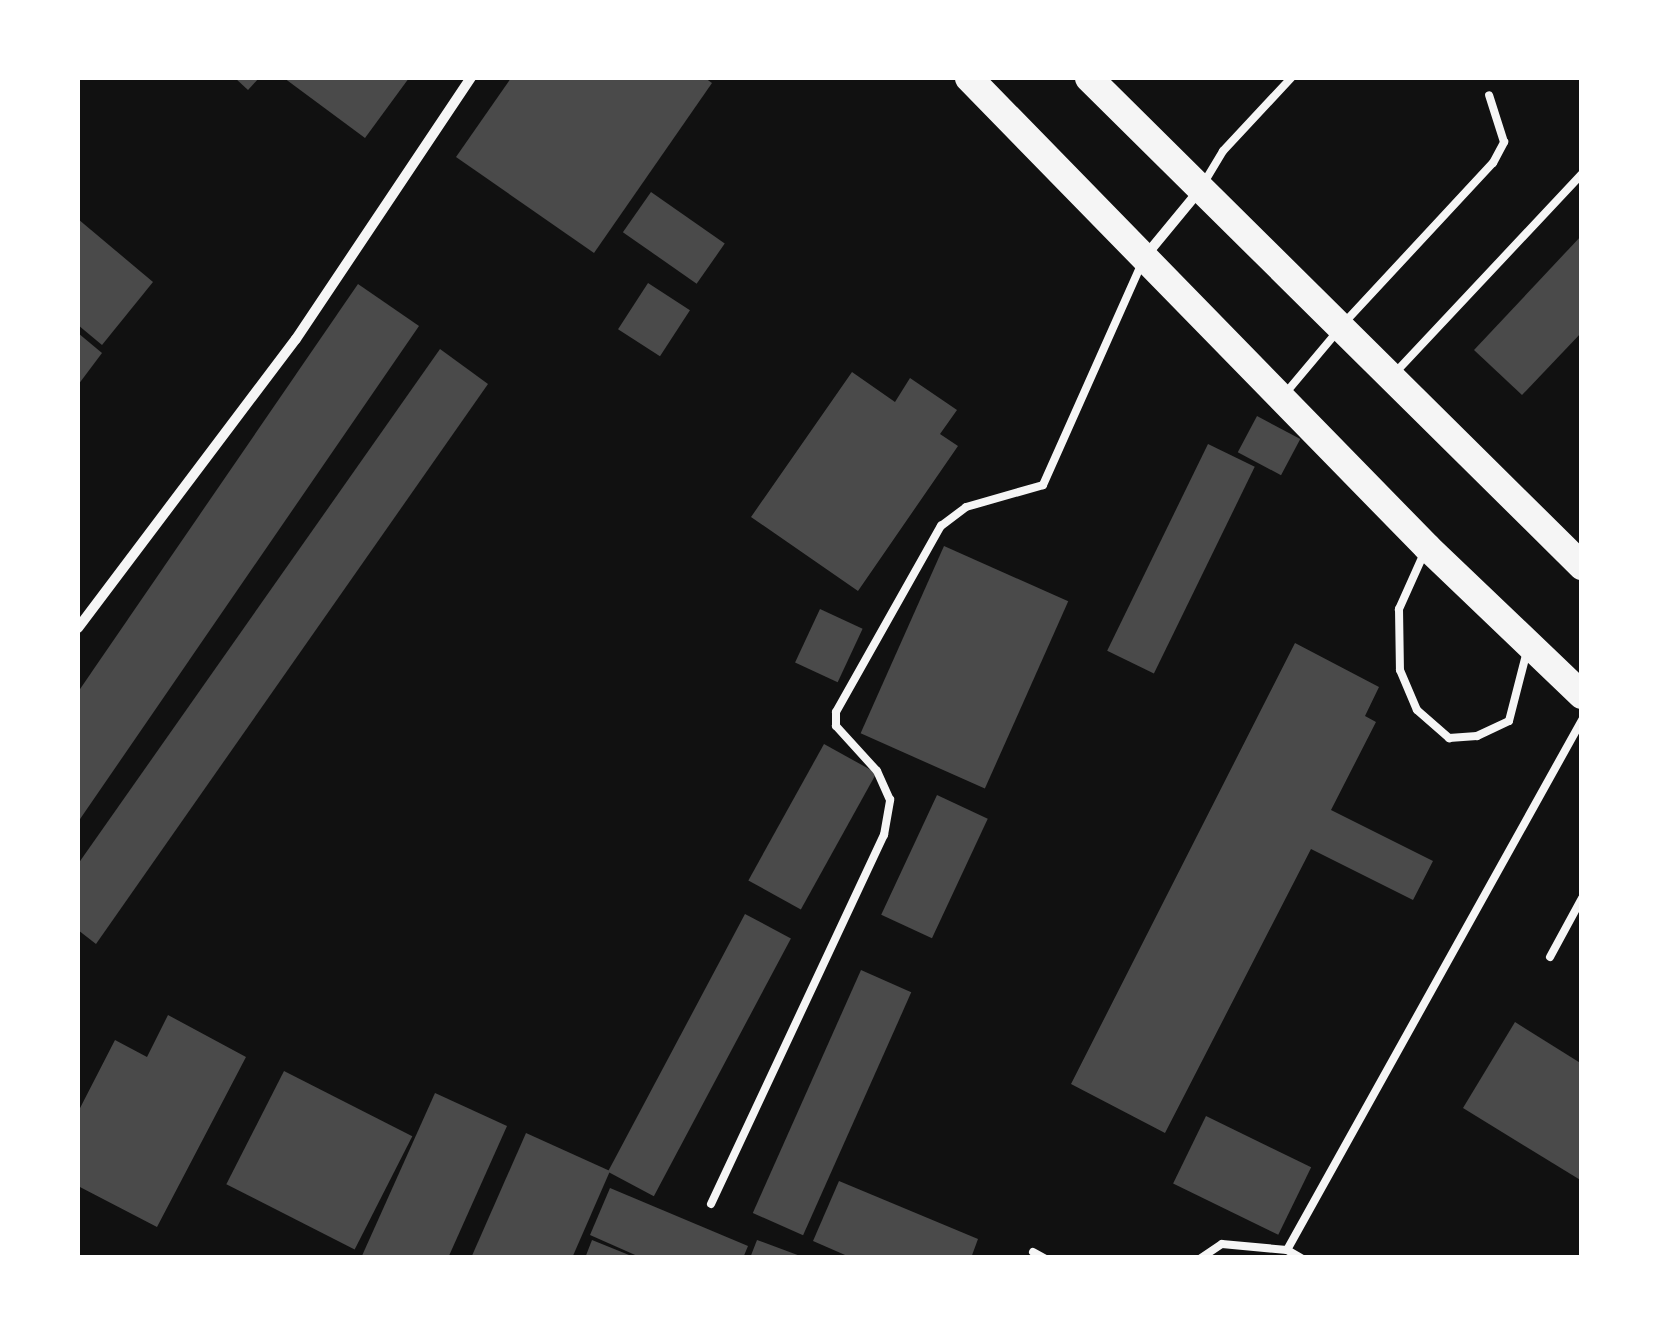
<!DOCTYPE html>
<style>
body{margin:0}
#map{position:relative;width:1659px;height:1335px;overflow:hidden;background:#111;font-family:"Titillium Web",sans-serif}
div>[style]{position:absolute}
.building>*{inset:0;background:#4a4a4a;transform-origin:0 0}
.service>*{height:8px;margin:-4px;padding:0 4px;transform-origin:4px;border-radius:4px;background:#f5f5f5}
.minor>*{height:10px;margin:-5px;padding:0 5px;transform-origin:5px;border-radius:5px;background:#f5f5f5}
.trunk>*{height:28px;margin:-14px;padding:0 14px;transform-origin:14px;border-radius:14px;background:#f5f5f5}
span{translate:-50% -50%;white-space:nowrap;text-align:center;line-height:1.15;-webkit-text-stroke:9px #fff;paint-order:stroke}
.frame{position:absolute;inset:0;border:80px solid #fff;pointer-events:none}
</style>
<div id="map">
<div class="building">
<div style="clip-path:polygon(235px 78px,259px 78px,248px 90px)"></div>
<div style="clip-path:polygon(284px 78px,409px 78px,365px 138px)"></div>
<div style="clip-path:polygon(511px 78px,705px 78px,712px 83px,594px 253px,456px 157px)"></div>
<div style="left:651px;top:192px;width:90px;height:49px;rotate:35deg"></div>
<div style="clip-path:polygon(78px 219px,153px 282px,102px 345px,78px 325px)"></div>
<div style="clip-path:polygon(1582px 235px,1582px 332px,1522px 395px,1474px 350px)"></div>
<div style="left:648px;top:283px;width:50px;height:55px;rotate:33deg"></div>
<div style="clip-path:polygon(358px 284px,419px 326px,78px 822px,78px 692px)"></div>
<div style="clip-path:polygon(78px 333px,102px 353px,78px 385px)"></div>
<div style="clip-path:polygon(440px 349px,488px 384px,96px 944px,78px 930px,78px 864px)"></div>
<div style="clip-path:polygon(852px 372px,895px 402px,910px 378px,957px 410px,940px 434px,958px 446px,858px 591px,751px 517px)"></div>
<div style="left:1257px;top:416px;width:49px;height:41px;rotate:28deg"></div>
<div style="left:1208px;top:444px;width:52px;height:230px;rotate:26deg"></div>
<div style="left:944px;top:546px;width:136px;height:205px;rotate:24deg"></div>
<div style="left:820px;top:609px;width:47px;height:59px;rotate:25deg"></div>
<div style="clip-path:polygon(1295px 643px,1379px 687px,1365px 716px,1376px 722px,1331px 810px,1433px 861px,1413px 900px,1311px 849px,1165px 1133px,1071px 1084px)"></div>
<div style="left:824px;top:744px;width:60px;height:156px;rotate:29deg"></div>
<div style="left:937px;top:795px;width:56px;height:132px;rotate:25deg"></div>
<div style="left:745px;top:914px;width:52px;height:292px;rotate:28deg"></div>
<div style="left:861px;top:970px;width:55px;height:266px;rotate:24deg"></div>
<div style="clip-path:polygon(168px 1015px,246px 1057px,157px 1227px,78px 1186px,78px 1112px,115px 1040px,147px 1057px)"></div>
<div style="clip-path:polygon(1515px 1022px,1582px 1064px,1582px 1181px,1463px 1108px)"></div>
<div style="left:284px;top:1071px;width:144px;height:127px;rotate:27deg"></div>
<div style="clip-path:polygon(435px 1093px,507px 1126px,448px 1258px,361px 1258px)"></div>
<div style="left:1206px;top:1116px;width:117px;height:75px;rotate:26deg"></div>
<div style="clip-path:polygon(526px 1133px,610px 1171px,572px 1258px,471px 1258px)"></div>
<div style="clip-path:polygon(839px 1181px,978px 1239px,971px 1258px,852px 1258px,813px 1241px)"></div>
<div style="clip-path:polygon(610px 1188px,748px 1246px,743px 1258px,642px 1258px,590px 1235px)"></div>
<div style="clip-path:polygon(592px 1240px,634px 1257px,634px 1258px,585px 1258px)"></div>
<div style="clip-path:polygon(757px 1240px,803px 1257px,803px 1258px,750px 1258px)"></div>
</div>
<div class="service">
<div style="left:1205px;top:181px;width:35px;rotate:-59deg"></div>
<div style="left:1223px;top:151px;width:100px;rotate:-47deg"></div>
<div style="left:1345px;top:322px;width:217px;rotate:-47.1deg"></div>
<div style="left:1493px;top:163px;width:24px;rotate:-62deg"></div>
<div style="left:1504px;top:142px;width:49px;rotate:-107.7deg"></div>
<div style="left:1394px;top:374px;width:274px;rotate:-46.8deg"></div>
<div style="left:1284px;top:395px;width:81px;rotate:-50deg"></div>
<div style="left:1425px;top:551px;width:64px;rotate:114.1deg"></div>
<div style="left:1399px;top:609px;width:61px;rotate:89.1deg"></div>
<div style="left:1400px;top:670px;width:43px;rotate:67deg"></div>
<div style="left:1417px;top:710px;width:43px;rotate:41.2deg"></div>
<div style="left:1449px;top:738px;width:28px;rotate:-4deg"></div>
<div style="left:1477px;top:736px;width:35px;rotate:-25deg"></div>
<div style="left:1509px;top:721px;width:72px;rotate:-75.6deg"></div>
<div style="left:1550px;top:957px;width:67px;rotate:-61.5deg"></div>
<div style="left:711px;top:1204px;width:408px;rotate:-64.9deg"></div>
<div style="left:884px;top:835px;width:36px;rotate:-80deg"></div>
<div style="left:890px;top:800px;width:32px;rotate:-114deg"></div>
<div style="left:877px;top:771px;width:61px;rotate:-132.3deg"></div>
<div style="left:836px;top:726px;width:14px;rotate:-90deg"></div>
<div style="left:836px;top:712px;width:214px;rotate:-60.6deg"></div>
<div style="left:941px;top:526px;width:31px;rotate:-37deg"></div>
<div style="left:966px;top:507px;width:80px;rotate:-15.9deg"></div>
<div style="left:1043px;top:485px;width:243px;rotate:-66deg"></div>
<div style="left:1033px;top:1252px;width:13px;rotate:29deg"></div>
<div style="left:1201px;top:1258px;width:25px;rotate:-34deg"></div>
<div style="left:1222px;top:1244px;width:65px;rotate:5.3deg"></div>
<div style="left:1301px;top:1258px;width:16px;rotate:-150deg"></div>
<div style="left:1287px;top:1250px;width:607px;rotate:-60.9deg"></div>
</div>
<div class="minor">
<div style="left:1147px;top:254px;width:82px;rotate:-50.5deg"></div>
<div style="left:78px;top:628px;width:362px;rotate:-53deg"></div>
<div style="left:296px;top:339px;width:314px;rotate:-56.2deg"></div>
</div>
<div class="trunk">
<div style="left:969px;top:78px;width:656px;rotate:45.68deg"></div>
<div style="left:1427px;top:547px;width:214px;rotate:43.7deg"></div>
<div style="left:1089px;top:78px;width:694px;rotate:44.71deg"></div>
</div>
<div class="frame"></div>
</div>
